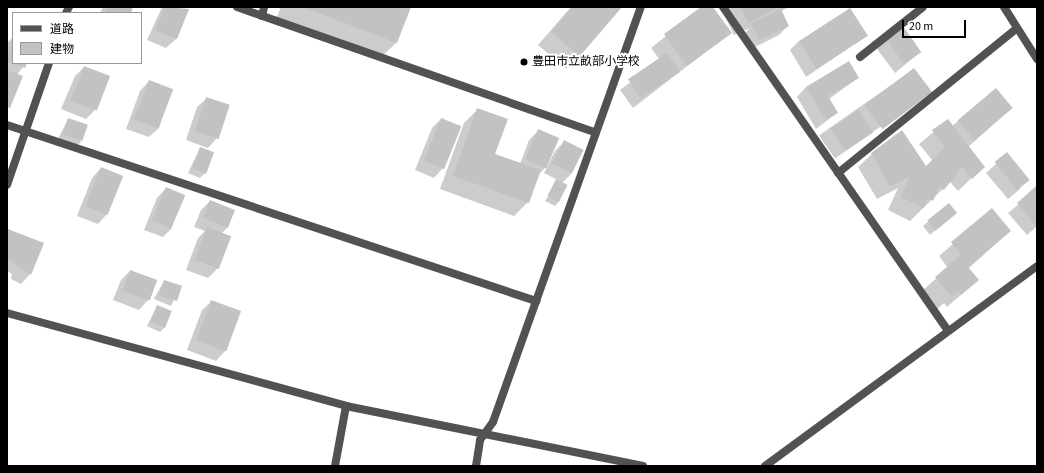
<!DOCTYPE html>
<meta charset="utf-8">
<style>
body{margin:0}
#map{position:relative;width:1044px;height:473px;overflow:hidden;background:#fff;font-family:"Source Sans 3","Noto Sans JP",sans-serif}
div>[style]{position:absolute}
.shadow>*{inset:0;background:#0003;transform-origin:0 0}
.building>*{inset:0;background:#c2c2c2;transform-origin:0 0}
.minor>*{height:8px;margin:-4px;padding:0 4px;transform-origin:4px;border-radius:4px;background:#525252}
.tertiary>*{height:8px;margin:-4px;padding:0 4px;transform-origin:4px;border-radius:4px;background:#525252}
.dots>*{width:11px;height:11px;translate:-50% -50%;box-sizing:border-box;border:2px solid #fff;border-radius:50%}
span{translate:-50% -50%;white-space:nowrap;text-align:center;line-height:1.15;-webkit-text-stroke:4px #fff;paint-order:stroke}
.poi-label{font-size:12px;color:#000}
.left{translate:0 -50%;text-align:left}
.frame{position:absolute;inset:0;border:8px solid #000;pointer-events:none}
.legend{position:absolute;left:12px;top:12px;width:130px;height:52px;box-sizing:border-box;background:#fff;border:1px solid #999;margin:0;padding:5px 7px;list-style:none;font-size:12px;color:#000}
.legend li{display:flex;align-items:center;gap:8px;height:20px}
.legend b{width:20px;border:1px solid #999}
.scale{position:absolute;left:902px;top:20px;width:64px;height:18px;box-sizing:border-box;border:2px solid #000;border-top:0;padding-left:5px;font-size:12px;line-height:14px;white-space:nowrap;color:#000;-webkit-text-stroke:3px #fff;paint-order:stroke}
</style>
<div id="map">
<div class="shadow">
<div style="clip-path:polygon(103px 7px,132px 7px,130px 13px,100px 13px)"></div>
<div style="clip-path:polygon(162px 7px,188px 10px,176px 39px,166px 48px,147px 40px)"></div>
<div style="clip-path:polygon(281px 7px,410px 7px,396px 43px,379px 59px,276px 19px)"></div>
<div style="clip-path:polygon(571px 7px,620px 7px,566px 69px,538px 45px)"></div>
<div style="clip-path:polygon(702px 7px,711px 7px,730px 33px,633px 108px,620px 90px,660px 60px,651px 48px)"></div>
<div style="clip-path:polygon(724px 7px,789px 7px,781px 11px,788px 26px,779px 35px,751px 49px,744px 34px,750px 28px,734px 35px,721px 9px)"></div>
<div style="clip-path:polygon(866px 36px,806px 77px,790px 50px,799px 41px)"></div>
<div style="clip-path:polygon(13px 37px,13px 63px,26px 63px,17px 75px,7px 110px,7px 43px)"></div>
<div style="clip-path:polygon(887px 39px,920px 52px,895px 73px,877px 49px)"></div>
<div style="clip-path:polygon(84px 67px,95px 110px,86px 119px,61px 109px,75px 76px)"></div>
<div style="left:914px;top:69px;width:28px;height:116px;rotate:55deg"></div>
<div style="clip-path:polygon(858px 78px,829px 99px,837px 113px,816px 129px,797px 97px,806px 87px)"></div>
<div style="clip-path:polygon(149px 81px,172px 90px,159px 128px,149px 137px,126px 129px,140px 91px)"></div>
<div style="clip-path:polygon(207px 98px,217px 138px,208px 148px,186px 140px,197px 107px)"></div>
<div style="clip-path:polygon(1012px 108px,968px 147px,983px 167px,958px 191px,950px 182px,910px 221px,888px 210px,898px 188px,877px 199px,858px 167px,872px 154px,926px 167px,933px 161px,919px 144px,948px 120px,952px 126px,958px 121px)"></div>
<div style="clip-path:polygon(477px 110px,494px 155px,520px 164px,529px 140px,538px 131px,545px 168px,538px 175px,528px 202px,514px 216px,440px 189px,464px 123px)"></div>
<div style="clip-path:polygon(68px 119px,81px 142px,76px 146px,58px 139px)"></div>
<div style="clip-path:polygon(441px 119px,443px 168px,434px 178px,415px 170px,432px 128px)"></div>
<div style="clip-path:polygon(564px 142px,582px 151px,572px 173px,562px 183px,559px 201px,555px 206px,545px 201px,558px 180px,544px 173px,555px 151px)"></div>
<div style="clip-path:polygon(200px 148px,205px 173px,200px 178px,188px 173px)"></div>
<div style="clip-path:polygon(1007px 154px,1020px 189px,1008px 199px,986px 173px)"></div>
<div style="clip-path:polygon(101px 168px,107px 214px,98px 224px,77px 216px,92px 178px)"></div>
<div style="clip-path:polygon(166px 188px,172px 228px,163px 237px,144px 230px,157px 198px)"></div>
<div style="clip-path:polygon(1037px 189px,1037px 226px,1027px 235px,1008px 213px)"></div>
<div style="clip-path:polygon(210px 201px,228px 227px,221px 234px,217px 269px,208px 278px,186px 270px,198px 238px,205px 231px,194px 227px,201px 210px)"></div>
<div style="clip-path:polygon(949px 204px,951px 217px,930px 235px,923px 226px)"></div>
<div style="clip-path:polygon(992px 210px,1010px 231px,968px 269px,978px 280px,947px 307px,944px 303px,937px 309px,922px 291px,948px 268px,939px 256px)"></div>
<div style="clip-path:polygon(8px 230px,30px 274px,21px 284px,11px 279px,12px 274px,7px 271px)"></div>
<div style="clip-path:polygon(130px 271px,148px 300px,139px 310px,113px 300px,121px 280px)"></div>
<div style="clip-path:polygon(164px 281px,180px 287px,171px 306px,154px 299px)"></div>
<div style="clip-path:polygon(212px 301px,225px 351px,216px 361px,187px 350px,202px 310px)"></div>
<div style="clip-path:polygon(157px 306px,165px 327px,160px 332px,147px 326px)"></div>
</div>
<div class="building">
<div style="clip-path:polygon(108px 7px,133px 7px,131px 13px,105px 13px)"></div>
<div style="clip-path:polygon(165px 7px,189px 9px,177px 39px,155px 31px)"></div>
<div style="clip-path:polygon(303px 7px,411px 7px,397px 43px)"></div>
<div style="clip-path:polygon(572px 7px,622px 7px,580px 56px,551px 32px)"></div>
<div style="clip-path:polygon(701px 7px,713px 7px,732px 33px,687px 66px,664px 34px)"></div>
<div style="clip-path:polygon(740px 7px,778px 7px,748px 23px)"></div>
<div style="left:850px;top:8px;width:33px;height:61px;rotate:57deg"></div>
<div style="left:781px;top:9px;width:19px;height:33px;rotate:65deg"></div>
<div style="left:903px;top:26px;width:32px;height:21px;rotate:55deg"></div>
<div style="clip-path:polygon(13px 38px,13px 63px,27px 63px,25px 68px,7px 61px)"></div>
<div style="left:667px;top:53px;width:23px;height:47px;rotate:56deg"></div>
<div style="clip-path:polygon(849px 61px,859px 78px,828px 96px,838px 113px,826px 120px,806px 87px)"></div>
<div style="left:84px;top:66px;width:28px;height:37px;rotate:21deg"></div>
<div style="left:914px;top:68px;width:30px;height:62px;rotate:53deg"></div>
<div style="clip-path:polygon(7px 70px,23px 76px,10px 108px,7px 107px)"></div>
<div style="left:149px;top:80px;width:26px;height:42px;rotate:21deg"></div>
<div style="left:996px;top:88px;width:26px;height:50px;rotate:50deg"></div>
<div style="left:206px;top:97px;width:25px;height:36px;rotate:18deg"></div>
<div style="clip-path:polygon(477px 108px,508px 119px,495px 154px,541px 170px,529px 203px,453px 176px)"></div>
<div style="left:858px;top:110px;width:27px;height:33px;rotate:56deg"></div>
<div style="left:68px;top:118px;width:21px;height:17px;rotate:19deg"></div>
<div style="left:441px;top:118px;width:22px;height:46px;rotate:22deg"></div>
<div style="clip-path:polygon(948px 119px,985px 167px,972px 179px,962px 167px,944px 190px,939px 187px,933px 201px,928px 198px,924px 208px,901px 197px,909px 177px,890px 186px,871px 153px,902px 130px,926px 166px,945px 147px,932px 130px)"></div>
<div style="left:538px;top:129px;width:23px;height:33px;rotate:23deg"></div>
<div style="left:564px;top:140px;width:22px;height:26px;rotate:27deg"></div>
<div style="left:200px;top:147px;width:15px;height:23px;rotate:20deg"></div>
<div style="left:1007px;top:152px;width:36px;height:16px;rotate:51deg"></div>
<div style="left:101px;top:167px;width:24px;height:42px;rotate:22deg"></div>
<div style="left:556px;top:179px;width:13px;height:19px;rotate:27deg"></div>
<div style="clip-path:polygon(1036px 186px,1037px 187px,1037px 227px,1017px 203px)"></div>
<div style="left:166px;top:187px;width:21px;height:36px;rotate:23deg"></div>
<div style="left:210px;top:200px;width:27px;height:19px;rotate:22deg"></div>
<div style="left:949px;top:203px;width:13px;height:28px;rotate:51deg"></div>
<div style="clip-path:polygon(992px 208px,1011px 231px,968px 267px,979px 280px,961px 295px,958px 291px,951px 296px,935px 277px,961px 255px,951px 242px)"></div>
<div style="left:207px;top:227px;width:26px;height:35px;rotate:21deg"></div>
<div style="clip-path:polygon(8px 229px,44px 243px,31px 275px,7px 258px)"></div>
<div style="left:130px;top:270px;width:29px;height:22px;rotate:20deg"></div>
<div style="left:164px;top:280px;width:19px;height:16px;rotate:18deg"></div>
<div style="left:211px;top:300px;width:32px;height:43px;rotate:20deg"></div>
<div style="left:157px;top:305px;width:16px;height:18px;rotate:22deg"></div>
</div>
<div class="minor">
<div style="left:237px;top:7px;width:380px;rotate:19.3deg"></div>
<div style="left:723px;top:7px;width:392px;rotate:55.2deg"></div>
<div style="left:1004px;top:7px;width:62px;rotate:57.6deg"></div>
<div style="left:66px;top:13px;width:7px;rotate:-63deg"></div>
<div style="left:262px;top:16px;width:9px;rotate:-77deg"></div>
<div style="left:860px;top:57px;width:80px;rotate:-38.4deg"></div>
<div style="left:7px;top:125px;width:558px;rotate:18.4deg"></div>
<div style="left:838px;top:173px;width:230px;rotate:-39deg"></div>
<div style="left:7px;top:185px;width:129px;rotate:-71deg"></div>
<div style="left:335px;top:466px;width:61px;rotate:-79.6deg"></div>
<div style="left:476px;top:466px;width:26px;rotate:-81deg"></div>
<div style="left:480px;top:440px;width:22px;rotate:-54deg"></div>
<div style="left:493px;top:422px;width:441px;rotate:-70.4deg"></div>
<div style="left:765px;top:466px;width:338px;rotate:-36.3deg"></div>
</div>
<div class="tertiary">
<div style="left:7px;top:313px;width:352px;rotate:15.3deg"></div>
<div style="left:346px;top:406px;width:303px;rotate:11.4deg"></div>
</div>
<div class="dots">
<div style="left:524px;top:62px;background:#000"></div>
</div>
<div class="poi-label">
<span class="left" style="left:532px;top:62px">豊田市立畝部小学校</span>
</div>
<div class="frame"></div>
<ul class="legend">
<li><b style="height:5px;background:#525252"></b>道路</li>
<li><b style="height:11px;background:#c2c2c2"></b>建物</li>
</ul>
<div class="scale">20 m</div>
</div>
